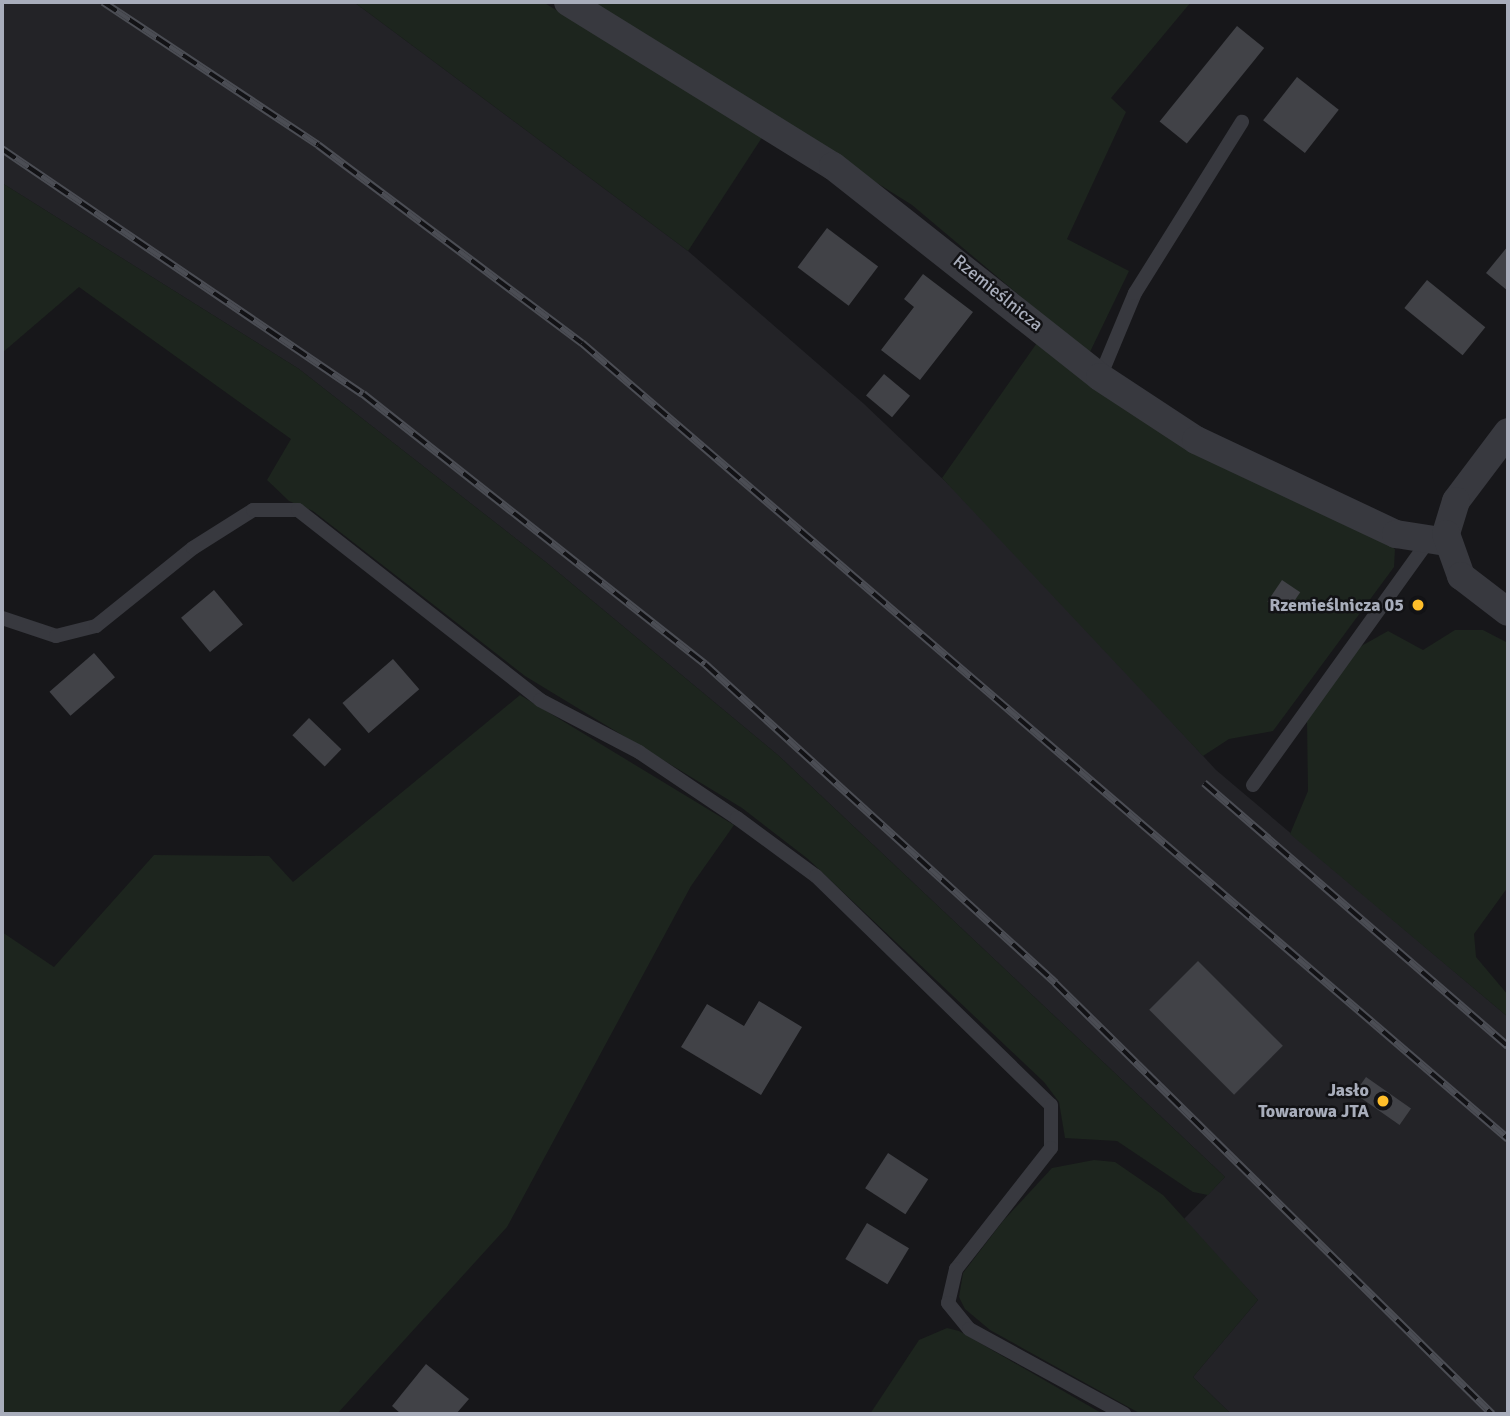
<!DOCTYPE html>
<meta charset="utf-8">
<style>
body{margin:0}
#map{position:relative;width:1510px;height:1416px;overflow:hidden;background:#17171a;font-family:Signika,sans-serif}
div>[style]{position:absolute}
.built>*{inset:0;background:#232327}
.green>*{inset:0;background:#1d251e}
.building>*{inset:0;background:#414247;transform-origin:0 0}
.service>*{height:14px;margin:-7px;padding:0 7px;transform-origin:7px;border-radius:7px;background:#38393f}
.minor>*{height:28px;margin:-14px;padding:0 14px;transform-origin:14px;border-radius:14px;background:#38393f}
.rail>*{height:8px;margin-top:-4px;transform-origin:0;background:repeating-linear-gradient(90deg,#121215 0 16px,#4b4d54 0 32px);box-sizing:border-box;border-block:2px solid #4b4d54}
.dots>*{width:19px;height:19px;translate:-50% -50%;box-sizing:border-box;border:4px solid #121215;border-radius:50%}
span{translate:-50% -50%;white-space:nowrap;text-align:center;line-height:1.15;-webkit-text-stroke:5px #121215;paint-order:stroke}
.street-label{font-size:18px;color:#a8adbb}
.poi-label{font-size:18px;color:#a8adbb;font-weight:700}
.right{translate:-100% -50%;text-align:right}
.frame{position:absolute;inset:0;border:4px solid #a8adbb;pointer-events:none}
</style>
<div id="map">
<div class="built">
<div style="clip-path:polygon(2px 2px,354px 2px,688px 251px,863px 403px,989px 523px,1216px 770px,1508px 1017px,1508px 1414px,1231px 1414px,1193px 1377px,1258px 1300px,1183px 1220px,1225px 1177px,779px 756px,547px 563px,299px 369px,2px 183px)"></div>
</div>
<div class="green">
<div style="clip-path:polygon(354px 2px,543px 2px,763px 136px,688px 251px)"></div>
<div style="clip-path:polygon(589px 2px,1191px 2px,1111px 98px,1126px 112px,1067px 239px,1129px 271px,1089px 354px,912px 205px)"></div>
<div style="clip-path:polygon(2px 183px,299px 369px,547px 563px,779px 756px,1225px 1177px,1208px 1195px,1193px 1192px,1117px 1141px,1065px 1138px,1059px 1102px,1044px 1082px,808px 859px,742px 808px,525px 676px,313px 511px,289px 501px,267px 480px,291px 439px,79px 287px,2px 353px)"></div>
<div style="clip-path:polygon(1039px 340px,1395px 549px,1394px 567px,1273px 731px,1229px 739px,1203px 756px,942px 478px)"></div>
<div style="clip-path:polygon(1455px 630px,1483px 630px,1508px 643px,1508px 887px,1474px 934px,1476px 957px,1508px 995px,1508px 1017px,1290px 834px,1308px 791px,1307px 721px,1356px 649px,1388px 631px,1423px 650px)"></div>
<div style="clip-path:polygon(520px 695px,734px 825px,691px 886px,507px 1227px,337px 1414px,2px 1414px,2px 932px,54px 967px,154px 855px,269px 856px,293px 882px)"></div>
<div style="clip-path:polygon(1094px 1160px,1115px 1162px,1163px 1195px,1258px 1300px,1193px 1377px,1231px 1414px,1141px 1414px,990px 1330px,965px 1309px,959px 1297px,963px 1273px,1003px 1221px,1052px 1168px)"></div>
<div style="clip-path:polygon(947px 1328px,959px 1331px,1103px 1414px,870px 1414px,919px 1340px)"></div>
</div>
<div class="building">
<div style="left:1237px;top:26px;width:35px;height:123px;rotate:39deg"></div>
<div style="left:1297px;top:77px;width:53px;height:55px;rotate:38deg"></div>
<div style="left:827px;top:228px;width:64px;height:49px;rotate:37deg"></div>
<div style="clip-path:polygon(1508px 246px,1508px 291px,1486px 273px)"></div>
<div style="clip-path:polygon(923px 274px,973px 312px,920px 380px,881px 350px,914px 307px,904px 299px)"></div>
<div style="left:1427px;top:280px;width:75px;height:36px;rotate:39deg"></div>
<div style="left:884px;top:374px;width:34px;height:28px;rotate:40deg"></div>
<div style="left:1282px;top:580px;width:22px;height:26px;rotate:34deg"></div>
<div style="left:214px;top:590px;width:45px;height:43px;rotate:50deg"></div>
<div style="left:94px;top:653px;width:32px;height:59px;rotate:49deg"></div>
<div style="left:393px;top:659px;width:40px;height:67px;rotate:49deg"></div>
<div style="left:309px;top:718px;width:45px;height:24px;rotate:44deg"></div>
<div style="left:1198px;top:961px;width:120px;height:69px;rotate:45deg"></div>
<div style="clip-path:polygon(759px 1001px,802px 1027px,761px 1095px,681px 1047px,707px 1004px,744px 1026px)"></div>
<div style="left:1366px;top:1077px;width:55px;height:20px;rotate:35deg"></div>
<div style="left:888px;top:1153px;width:48px;height:42px;rotate:33deg"></div>
<div style="left:867px;top:1223px;width:49px;height:42px;rotate:31deg"></div>
<div style="clip-path:polygon(426px 1364px,469px 1399px,456px 1414px,401px 1414px,392px 1406px)"></div>
</div>
<div class="service">
<div style="left:1100px;top:377px;width:91px;rotate:-67.4deg"></div>
<div style="left:1135px;top:293px;width:202px;rotate:-58deg"></div>
<div style="left:2px;top:618px;width:57px;rotate:18.4deg"></div>
<div style="left:56px;top:636px;width:41px;rotate:-14deg"></div>
<div style="left:96px;top:626px;width:124px;rotate:-38.8deg"></div>
<div style="left:193px;top:548px;width:71px;rotate:-32.3deg"></div>
<div style="left:253px;top:510px;width:45px"></div>
<div style="left:298px;top:510px;width:308px;rotate:38.1deg"></div>
<div style="left:540px;top:700px;width:112px;rotate:27.7deg"></div>
<div style="left:639px;top:752px;width:118px;rotate:34deg"></div>
<div style="left:737px;top:818px;width:98px;rotate:36.3deg"></div>
<div style="left:816px;top:876px;width:328px;rotate:44.3deg"></div>
<div style="left:1051px;top:1105px;width:43px;rotate:90deg"></div>
<div style="left:1051px;top:1148px;width:154px;rotate:128.1deg"></div>
<div style="left:956px;top:1269px;width:35px;rotate:103deg"></div>
<div style="left:948px;top:1303px;width:33px;rotate:51deg"></div>
<div style="left:969px;top:1329px;width:177px;rotate:28.7deg"></div>
<div style="left:1253px;top:785px;width:298px;rotate:-54.3deg"></div>
</div>
<div class="minor">
<div style="left:568px;top:2px;width:312px;rotate:31.8deg"></div>
<div style="left:833px;top:166px;width:340px;rotate:38.3deg"></div>
<div style="left:1100px;top:377px;width:115px;rotate:33.3deg"></div>
<div style="left:1196px;top:440px;width:221px;rotate:25.2deg"></div>
<div style="left:1396px;top:534px;width:52px;rotate:8.9deg"></div>
<div style="left:1508px;top:432px;width:86px;rotate:127deg"></div>
<div style="left:1456px;top:501px;width:34px;rotate:107deg"></div>
<div style="left:1446px;top:534px;width:45px;rotate:70.3deg"></div>
<div style="left:1461px;top:576px;width:59px;rotate:37.5deg"></div>
</div>
<div class="rail">
<div style="left:103px;top:2px;width:258px;rotate:33.6deg"></div>
<div style="left:318px;top:145px;width:330px;rotate:36.9deg"></div>
<div style="left:582px;top:343px;width:1221px;rotate:40.68deg"></div>
<div style="left:2px;top:149px;width:436px;rotate:34.2deg"></div>
<div style="left:363px;top:394px;width:436px;rotate:38.3deg"></div>
<div style="left:705px;top:664px;width:474px;rotate:42.3deg"></div>
<div style="left:1055px;top:983px;width:614px;rotate:44.6deg"></div>
<div style="left:1204px;top:783px;width:402px;rotate:40.9deg"></div>
</div>
<div class="dots">
<div style="left:1418px;top:605px;background:#ffbe2a"></div>
<div style="left:1383px;top:1101px;background:#ffbe2a"></div>
</div>
<div class="street-label">
<span style="left:998px;top:293px;rotate:39deg">Rzemieślnicza</span>
</div>
<div class="poi-label">
<span class="right" style="left:1404px;top:605px">Rzemieślnicza 05</span>
<span class="right" style="left:1369px;top:1101px">Jasło<br>Towarowa JTA</span>
</div>
<div class="frame"></div>
</div>
